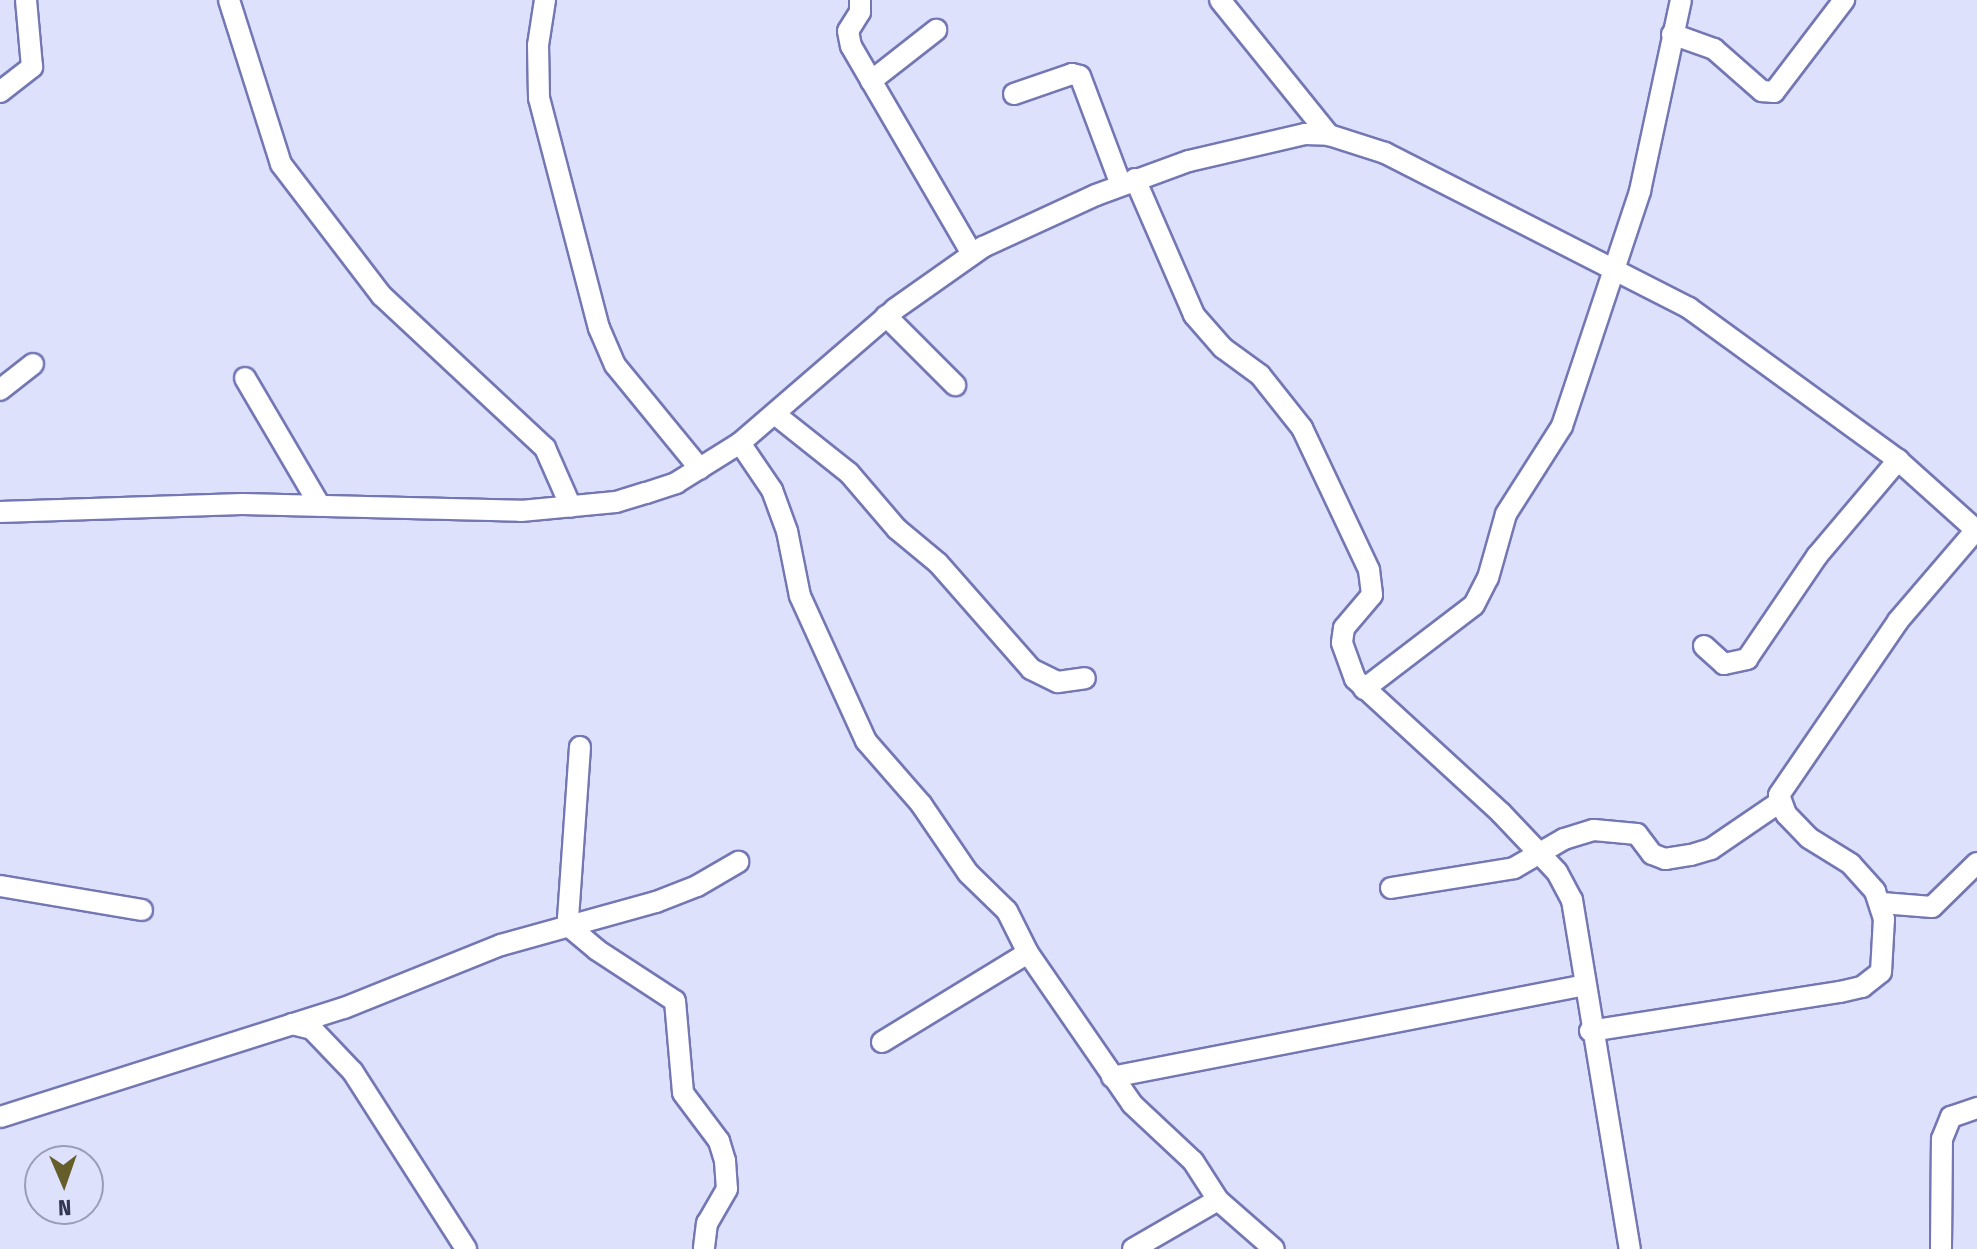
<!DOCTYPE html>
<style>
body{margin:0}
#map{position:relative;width:1977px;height:1249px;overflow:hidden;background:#dde1fc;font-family:"Fira Sans Condensed",sans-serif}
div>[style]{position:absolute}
.roads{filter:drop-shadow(2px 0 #7377b4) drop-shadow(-2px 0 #7377b4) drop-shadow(0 2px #7377b4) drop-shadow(0 -2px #7377b4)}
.minor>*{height:20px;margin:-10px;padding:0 10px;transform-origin:10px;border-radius:10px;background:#fff}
span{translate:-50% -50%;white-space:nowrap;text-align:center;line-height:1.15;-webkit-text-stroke:8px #dde1fc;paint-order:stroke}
.north{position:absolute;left:24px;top:1145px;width:80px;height:80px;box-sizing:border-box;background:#dde1fc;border:2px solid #999db8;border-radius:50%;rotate:178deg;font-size:22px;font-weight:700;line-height:32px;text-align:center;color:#343751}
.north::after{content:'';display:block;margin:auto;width:28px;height:36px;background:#665e2a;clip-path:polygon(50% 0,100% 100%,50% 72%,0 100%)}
</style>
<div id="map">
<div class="roads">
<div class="minor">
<div style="left:229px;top:0;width:172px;rotate:72.4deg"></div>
<div style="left:281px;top:164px;width:166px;rotate:52.6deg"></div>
<div style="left:382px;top:296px;width:223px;rotate:43deg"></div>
<div style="left:545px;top:448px;width:64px;rotate:66.2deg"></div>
<div style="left:545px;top:0;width:46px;rotate:98.8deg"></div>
<div style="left:538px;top:45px;width:53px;rotate:88.9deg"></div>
<div style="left:539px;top:98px;width:238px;rotate:75.4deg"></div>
<div style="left:599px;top:328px;width:40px;rotate:66.6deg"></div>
<div style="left:615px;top:365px;width:134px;rotate:50.7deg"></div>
<div style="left:860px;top:0;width:12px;rotate:90deg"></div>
<div style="left:860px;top:12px;width:22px;rotate:122deg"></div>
<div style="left:848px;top:31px;width:15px;rotate:79deg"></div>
<div style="left:851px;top:46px;width:241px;rotate:59.8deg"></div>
<div style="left:1220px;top:0;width:174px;rotate:51.1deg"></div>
<div style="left:1672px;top:34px;width:45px;rotate:19.7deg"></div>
<div style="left:1714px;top:49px;width:64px;rotate:41.2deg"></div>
<div style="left:1762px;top:91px;width:12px;rotate:5deg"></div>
<div style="left:1774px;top:92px;width:116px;rotate:-52.7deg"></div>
<div style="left:871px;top:81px;width:83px;rotate:-38.1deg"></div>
<div style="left:0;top:92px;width:41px;rotate:-38deg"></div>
<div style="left:32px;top:67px;width:67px;rotate:-95.1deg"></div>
<div style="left:1014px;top:94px;width:61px;rotate:-19deg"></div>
<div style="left:1072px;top:74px;width:8px;rotate:14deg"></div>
<div style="left:1080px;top:76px;width:116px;rotate:69.4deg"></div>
<div style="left:1135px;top:179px;width:148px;rotate:66.5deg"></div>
<div style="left:1194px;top:315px;width:44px;rotate:48.7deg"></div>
<div style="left:1223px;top:348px;width:46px;rotate:36.1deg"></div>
<div style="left:1260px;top:375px;width:68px;rotate:51.6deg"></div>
<div style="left:1302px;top:428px;width:157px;rotate:64.7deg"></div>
<div style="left:1369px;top:570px;width:25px;rotate:83deg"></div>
<div style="left:1372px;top:595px;width:43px;rotate:130.3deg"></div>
<div style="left:1344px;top:628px;width:15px;rotate:98deg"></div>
<div style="left:1342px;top:643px;width:38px;rotate:70deg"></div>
<div style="left:1355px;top:679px;width:198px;rotate:42.5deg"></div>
<div style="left:1501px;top:813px;width:81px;rotate:46.5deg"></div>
<div style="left:1557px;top:872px;width:32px;rotate:62deg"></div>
<div style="left:1572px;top:900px;width:354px;rotate:80.6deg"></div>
<div style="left:886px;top:316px;width:98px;rotate:45deg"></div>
<div style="left:245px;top:378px;width:148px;rotate:59.6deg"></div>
<div style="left:0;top:390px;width:42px;rotate:-38.2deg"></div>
<div style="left:776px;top:415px;width:93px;rotate:38.5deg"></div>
<div style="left:849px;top:473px;width:74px;rotate:49.4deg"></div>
<div style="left:897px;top:529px;width:53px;rotate:39.7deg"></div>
<div style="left:938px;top:563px;width:141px;rotate:48.7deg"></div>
<div style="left:1031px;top:669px;width:30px;rotate:26deg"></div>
<div style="left:1058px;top:682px;width:27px;rotate:-8deg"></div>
<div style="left:740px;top:443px;width:57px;rotate:55.8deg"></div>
<div style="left:772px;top:490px;width:44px;rotate:69.9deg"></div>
<div style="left:787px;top:531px;width:66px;rotate:78.7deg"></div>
<div style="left:800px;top:596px;width:159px;rotate:65.5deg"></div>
<div style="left:866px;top:741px;width:84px;rotate:48.9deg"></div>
<div style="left:921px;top:804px;width:83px;rotate:55.7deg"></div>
<div style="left:968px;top:873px;width:54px;rotate:44.3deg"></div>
<div style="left:1007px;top:911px;width:47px;rotate:63.4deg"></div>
<div style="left:1028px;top:953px;width:183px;rotate:55.4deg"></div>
<div style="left:1132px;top:1104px;width:83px;rotate:43.1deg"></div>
<div style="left:1193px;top:1161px;width:46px;rotate:57.3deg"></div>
<div style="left:1218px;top:1200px;width:74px;rotate:41.2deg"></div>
<div style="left:0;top:512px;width:242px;rotate:-1.9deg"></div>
<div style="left:242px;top:504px;width:279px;rotate:1.4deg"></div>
<div style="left:521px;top:511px;width:95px;rotate:-5.4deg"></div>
<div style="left:616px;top:502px;width:31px;rotate:-17deg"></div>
<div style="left:646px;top:493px;width:32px;rotate:-18deg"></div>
<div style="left:676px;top:483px;width:75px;rotate:-32deg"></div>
<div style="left:740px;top:443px;width:205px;rotate:-40.8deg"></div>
<div style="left:895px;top:309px;width:108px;rotate:-35.2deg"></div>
<div style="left:983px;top:247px;width:124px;rotate:-24.7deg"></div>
<div style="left:1096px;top:195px;width:99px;rotate:-20.1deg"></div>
<div style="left:1189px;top:161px;width:119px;rotate:-13.1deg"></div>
<div style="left:1305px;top:134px;width:24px;rotate:2deg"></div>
<div style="left:1329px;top:135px;width:59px;rotate:17.8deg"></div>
<div style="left:1385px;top:153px;width:341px;rotate:27deg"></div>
<div style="left:1689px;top:308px;width:258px;rotate:36deg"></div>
<div style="left:1898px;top:460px;width:106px;rotate:41.9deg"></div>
<div style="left:1704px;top:646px;width:27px;rotate:42deg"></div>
<div style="left:1724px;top:664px;width:24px;rotate:-12deg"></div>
<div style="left:1747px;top:659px;width:125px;rotate:-55.8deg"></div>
<div style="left:1817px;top:556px;width:126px;rotate:-49.8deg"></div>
<div style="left:1364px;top:689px;width:138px;rotate:-37.4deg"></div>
<div style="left:1474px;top:605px;width:30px;rotate:-63deg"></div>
<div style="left:1488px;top:578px;width:66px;rotate:-74.3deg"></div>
<div style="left:1506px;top:514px;width:104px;rotate:-57.5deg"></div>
<div style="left:1562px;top:426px;width:248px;rotate:-71.6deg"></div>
<div style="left:1640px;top:191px;width:195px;rotate:-77.9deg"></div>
<div style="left:580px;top:747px;width:171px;rotate:94deg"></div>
<div style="left:568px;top:918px;width:10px;rotate:73deg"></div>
<div style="left:571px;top:928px;width:34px;rotate:40deg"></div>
<div style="left:597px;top:950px;width:93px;rotate:33.2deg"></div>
<div style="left:675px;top:1001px;width:92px;rotate:85deg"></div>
<div style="left:683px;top:1093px;width:60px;rotate:53.1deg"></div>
<div style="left:719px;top:1141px;width:21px;rotate:73deg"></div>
<div style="left:725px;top:1161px;width:28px;rotate:86deg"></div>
<div style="left:727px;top:1189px;width:39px;rotate:120deg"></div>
<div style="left:707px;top:1223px;width:26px;rotate:97deg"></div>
<div style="left:0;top:886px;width:144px;rotate:9.6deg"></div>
<div style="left:1391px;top:888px;width:125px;rotate:-9.2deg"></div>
<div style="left:1514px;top:868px;width:58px;rotate:-30.1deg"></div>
<div style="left:1564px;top:839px;width:31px;rotate:-17deg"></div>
<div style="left:1594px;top:830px;width:43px;rotate:5.3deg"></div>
<div style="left:1637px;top:834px;width:25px;rotate:53deg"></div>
<div style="left:1652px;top:854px;width:14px;rotate:21deg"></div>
<div style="left:1665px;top:859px;width:26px;rotate:-9deg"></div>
<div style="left:1691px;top:855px;width:21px;rotate:-17deg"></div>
<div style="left:1711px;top:849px;width:83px;rotate:-34.3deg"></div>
<div style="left:1882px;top:903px;width:50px;rotate:4.6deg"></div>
<div style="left:1932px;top:907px;width:63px;rotate:-44.4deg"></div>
<div style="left:292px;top:1024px;width:21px;rotate:14deg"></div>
<div style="left:312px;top:1029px;width:59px;rotate:46.4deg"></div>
<div style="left:353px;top:1072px;width:210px;rotate:57.4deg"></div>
<div style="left:1590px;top:1031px;width:253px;rotate:-8.9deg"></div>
<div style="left:1840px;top:992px;width:23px;rotate:-13deg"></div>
<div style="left:1862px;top:987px;width:24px;rotate:-38deg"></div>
<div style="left:1881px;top:972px;width:53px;rotate:-86.8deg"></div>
<div style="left:1884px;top:919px;width:29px;rotate:-108deg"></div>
<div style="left:1875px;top:891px;width:36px;rotate:-132deg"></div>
<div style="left:1851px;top:864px;width:49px;rotate:-148.2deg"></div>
<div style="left:1809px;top:838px;width:33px;rotate:-134deg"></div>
<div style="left:1786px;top:814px;width:20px;rotate:-110deg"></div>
<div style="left:1779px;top:795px;width:211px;rotate:-55.6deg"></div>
<div style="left:1898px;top:621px;width:120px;rotate:-49.4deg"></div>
<div style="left:882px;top:1042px;width:171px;rotate:-31.4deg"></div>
<div style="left:1112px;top:1077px;width:479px;rotate:-11deg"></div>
<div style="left:0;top:1117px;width:361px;rotate:-17.6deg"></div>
<div style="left:344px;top:1008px;width:169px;rotate:-21.9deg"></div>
<div style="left:501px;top:945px;width:161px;rotate:-15.5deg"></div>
<div style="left:656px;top:902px;width:44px;rotate:-21.3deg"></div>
<div style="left:697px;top:886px;width:48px;rotate:-30.3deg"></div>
<div style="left:1133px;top:1249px;width:98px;rotate:-30deg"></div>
<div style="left:1941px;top:1249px;width:110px;rotate:-89.5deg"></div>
<div style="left:1942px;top:1139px;width:24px;rotate:-68deg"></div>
<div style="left:1951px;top:1117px;width:28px;rotate:-19deg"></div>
</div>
</div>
<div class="north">N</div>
</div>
